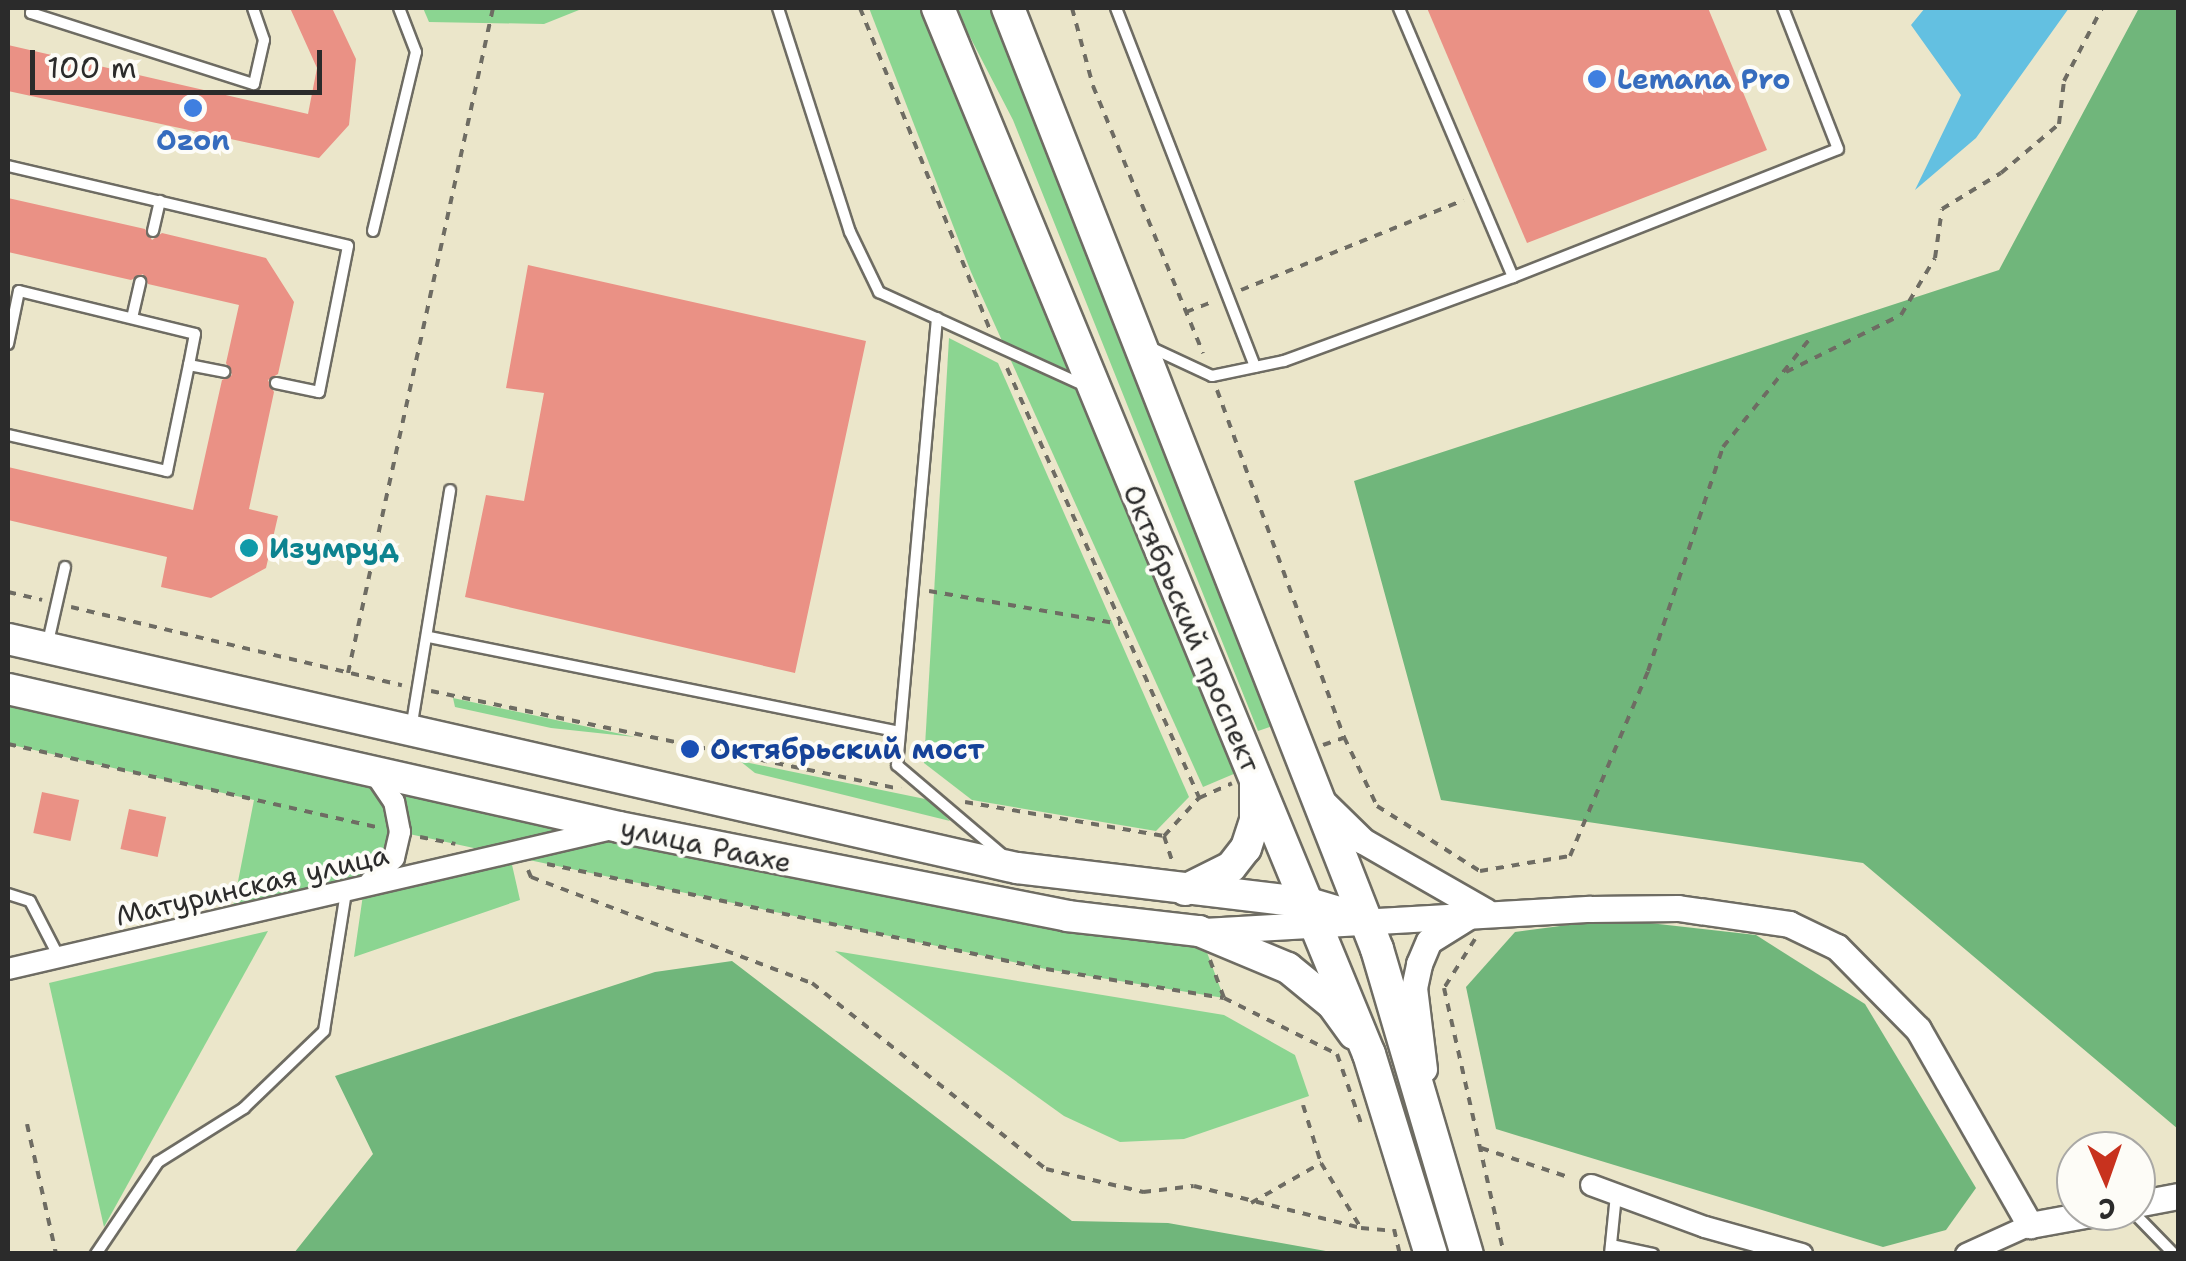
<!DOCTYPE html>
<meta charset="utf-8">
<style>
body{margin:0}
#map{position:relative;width:2186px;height:1261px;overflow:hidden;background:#ebe6ca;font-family:"Shantell Sans",sans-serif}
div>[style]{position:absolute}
.green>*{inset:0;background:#8bd591}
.forest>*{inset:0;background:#70b67b}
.water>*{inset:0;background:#63c0e1}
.building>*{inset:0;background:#ea9185;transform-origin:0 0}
.path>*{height:4px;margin-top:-2px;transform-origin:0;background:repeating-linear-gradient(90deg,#6e6c63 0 8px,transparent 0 16px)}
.roads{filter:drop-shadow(2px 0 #6e6c63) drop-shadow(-2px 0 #6e6c63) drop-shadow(0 2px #6e6c63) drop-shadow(0 -2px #6e6c63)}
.service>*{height:10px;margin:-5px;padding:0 5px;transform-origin:5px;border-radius:5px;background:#fff}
.minor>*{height:20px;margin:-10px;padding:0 10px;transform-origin:10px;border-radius:10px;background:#fff}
.tertiary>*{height:25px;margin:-12.5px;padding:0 12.5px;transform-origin:12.5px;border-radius:12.5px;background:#fff}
.secondary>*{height:30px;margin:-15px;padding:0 15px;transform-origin:15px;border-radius:15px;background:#fff}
.primary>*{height:32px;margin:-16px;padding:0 16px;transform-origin:16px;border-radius:16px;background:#fff}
.dots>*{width:28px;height:28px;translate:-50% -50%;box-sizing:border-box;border:5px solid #fdfcf7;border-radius:50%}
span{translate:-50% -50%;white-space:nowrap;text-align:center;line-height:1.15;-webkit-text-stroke:8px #fdfcf7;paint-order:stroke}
.shop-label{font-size:28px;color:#366cbe;font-weight:700}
.left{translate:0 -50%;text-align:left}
.culture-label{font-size:28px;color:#0d838f;font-weight:700}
.street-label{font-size:28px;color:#2b2b2b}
.transit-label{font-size:28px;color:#164399;font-weight:700}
.frame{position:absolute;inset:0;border:10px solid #2b2b2b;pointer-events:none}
.north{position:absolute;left:2056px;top:1131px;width:100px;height:100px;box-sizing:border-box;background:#fdfcf7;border:2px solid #a9a8a5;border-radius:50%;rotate:178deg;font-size:28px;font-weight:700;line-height:40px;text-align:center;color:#2b2b2b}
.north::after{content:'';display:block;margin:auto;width:35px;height:45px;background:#c8321e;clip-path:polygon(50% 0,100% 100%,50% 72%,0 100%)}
.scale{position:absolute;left:30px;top:50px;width:292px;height:45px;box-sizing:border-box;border:5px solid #2b2b2b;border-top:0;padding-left:12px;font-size:30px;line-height:35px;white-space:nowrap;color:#2b2b2b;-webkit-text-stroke:8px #fdfcf7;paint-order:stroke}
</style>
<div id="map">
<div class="green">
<div style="clip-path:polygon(423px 8px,584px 8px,544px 24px,429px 22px)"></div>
<div style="clip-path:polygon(869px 8px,920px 8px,1008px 199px,1236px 773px,1203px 787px,971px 272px)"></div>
<div style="clip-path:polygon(955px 8px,990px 8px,1273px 726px,1258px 731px,1013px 120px)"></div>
<div style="clip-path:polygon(949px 338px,998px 363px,1189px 797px,1156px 831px,972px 800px,924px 763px)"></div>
<div style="clip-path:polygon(evenodd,8px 689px,1199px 931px,1224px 998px,1046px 969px,510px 856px,520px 900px,354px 957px,364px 888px,231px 917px,254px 800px,8px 744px,8px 689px,400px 832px,506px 855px,367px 885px,400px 832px)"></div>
<div style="clip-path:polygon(453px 698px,635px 737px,551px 728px,455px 707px)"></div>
<div style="clip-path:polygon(740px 761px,930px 800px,950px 821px,755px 773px)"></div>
<div style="clip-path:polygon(268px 931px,104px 1227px,49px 983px)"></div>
<div style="clip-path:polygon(835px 951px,1224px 1015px,1295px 1055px,1309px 1096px,1184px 1139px,1120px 1142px,1064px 1116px)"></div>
</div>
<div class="forest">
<div style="clip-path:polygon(2139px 8px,2178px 8px,2178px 1129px,1863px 863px,1441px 800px,1354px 481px,1999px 270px)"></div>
<div style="clip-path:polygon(1614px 919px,1756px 935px,1865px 1004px,1976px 1188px,1946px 1230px,1883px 1247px,1496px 1129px,1466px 987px,1515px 932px)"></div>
<div style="clip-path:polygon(732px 961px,1072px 1221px,1168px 1223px,1337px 1253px,294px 1253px,373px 1154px,335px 1076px,655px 972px)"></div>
</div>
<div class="water">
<div style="clip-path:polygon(1925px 8px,2069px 8px,1976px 138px,1915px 190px,1961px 95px,1911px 25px)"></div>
</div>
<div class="building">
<div style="clip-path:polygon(290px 8px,332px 8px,356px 59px,349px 125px,319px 158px,8px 91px,8px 45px,308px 114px,317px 68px)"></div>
<div style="clip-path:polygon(1427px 8px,1708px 8px,1767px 150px,1527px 243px)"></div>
<div style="clip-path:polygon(8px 198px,145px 229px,152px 240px,162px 233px,266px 258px,294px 302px,278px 374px,268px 380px,274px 392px,249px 509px,278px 516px,266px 568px,211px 598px,161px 587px,167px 557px,8px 520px,8px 467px,193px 510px,222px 380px,232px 375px,226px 363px,239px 305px,148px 284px,143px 274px,131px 280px,8px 252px)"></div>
<div style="clip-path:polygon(528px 265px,866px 341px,795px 673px,465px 597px,486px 495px,524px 501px,544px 393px,506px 388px)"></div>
<div style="left:42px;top:792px;width:38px;height:42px;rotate:12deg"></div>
<div style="left:129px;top:809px;width:38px;height:41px;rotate:12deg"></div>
</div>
<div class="path">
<div style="left:860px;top:8px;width:345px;rotate:68deg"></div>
<div style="left:1072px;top:8px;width:81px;rotate:74.9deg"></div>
<div style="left:1093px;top:86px;width:289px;rotate:67.6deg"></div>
<div style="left:1241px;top:290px;width:240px;rotate:-22deg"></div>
<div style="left:1186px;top:312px;width:30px;rotate:-21deg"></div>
<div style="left:1007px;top:368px;width:471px;rotate:65.9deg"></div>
<div style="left:1786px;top:372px;width:128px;rotate:-26.4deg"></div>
<div style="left:1901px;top:315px;width:66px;rotate:-59.2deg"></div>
<div style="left:1935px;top:258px;width:49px;rotate:-81.9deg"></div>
<div style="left:1942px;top:209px;width:69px;rotate:-31.4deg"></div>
<div style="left:2001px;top:173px;width:76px;rotate:-40.2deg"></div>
<div style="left:2059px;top:124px;width:43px;rotate:-83.4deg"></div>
<div style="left:2064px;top:81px;width:82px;rotate:-62.5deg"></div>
<div style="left:1217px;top:390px;width:370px;rotate:69.9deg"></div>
<div style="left:1344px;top:737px;width:76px;rotate:64.4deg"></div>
<div style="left:1377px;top:806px;width:122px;rotate:32.3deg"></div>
<div style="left:1480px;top:871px;width:91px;rotate:-9.5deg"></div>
<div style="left:1570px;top:856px;width:201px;rotate:-67.1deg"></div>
<div style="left:1648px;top:671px;width:236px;rotate:-71.5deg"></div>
<div style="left:1723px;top:447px;width:142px;rotate:-51.3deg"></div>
<div style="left:929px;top:591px;width:194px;rotate:9.8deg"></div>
<div style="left:8px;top:592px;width:35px;rotate:13deg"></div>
<div style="left:71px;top:607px;width:340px;rotate:13.3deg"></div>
<div style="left:348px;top:673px;width:681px;rotate:-77.7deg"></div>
<div style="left:431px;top:691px;width:480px;rotate:11.8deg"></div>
<div style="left:8px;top:744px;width:383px;rotate:12.7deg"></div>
<div style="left:1323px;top:745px;width:21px;rotate:-19deg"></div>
<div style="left:965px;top:802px;width:202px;rotate:9.7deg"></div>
<div style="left:1164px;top:836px;width:52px;rotate:-47.4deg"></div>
<div style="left:1199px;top:798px;width:36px;rotate:-24deg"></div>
<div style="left:1164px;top:836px;width:28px;rotate:72deg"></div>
<div style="left:420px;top:837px;width:36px;rotate:11deg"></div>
<div style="left:547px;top:864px;width:510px;rotate:11.88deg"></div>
<div style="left:1046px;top:969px;width:180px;rotate:9.3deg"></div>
<div style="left:1224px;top:998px;width:126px;rotate:26.4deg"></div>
<div style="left:1337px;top:1054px;width:79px;rotate:70.9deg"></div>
<div style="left:528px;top:870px;width:8px;rotate:67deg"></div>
<div style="left:531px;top:877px;width:300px;rotate:20.7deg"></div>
<div style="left:812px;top:983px;width:299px;rotate:38.5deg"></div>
<div style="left:1046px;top:1169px;width:100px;rotate:13.3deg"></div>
<div style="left:1143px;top:1192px;width:51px;rotate:-6.7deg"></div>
<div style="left:1194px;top:1186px;width:172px;rotate:14.1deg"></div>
<div style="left:1475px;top:939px;width:58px;rotate:122.3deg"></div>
<div style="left:1444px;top:988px;width:273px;rotate:77.3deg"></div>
<div style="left:1210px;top:960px;width:40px;rotate:69.8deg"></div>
<div style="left:1303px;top:1105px;width:61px;rotate:72.8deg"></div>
<div style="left:1321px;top:1163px;width:76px;rotate:58.4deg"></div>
<div style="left:1361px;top:1228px;width:33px;rotate:5deg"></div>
<div style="left:27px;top:1124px;width:133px;rotate:77.4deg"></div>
<div style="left:1481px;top:1148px;width:95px;rotate:18.4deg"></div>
<div style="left:1251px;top:1203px;width:81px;rotate:-29.7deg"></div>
<div style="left:1394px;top:1229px;width:26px;rotate:77deg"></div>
</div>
<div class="roads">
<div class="service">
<div style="left:32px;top:8px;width:5px;rotate:101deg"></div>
<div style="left:31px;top:13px;width:234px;rotate:17.7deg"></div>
<div style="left:254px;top:84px;width:45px;rotate:-77.2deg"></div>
<div style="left:264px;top:40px;width:34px;rotate:-109deg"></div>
<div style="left:778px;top:8px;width:235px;rotate:72.2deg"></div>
<div style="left:850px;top:232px;width:67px;rotate:64.2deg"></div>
<div style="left:879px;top:292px;width:226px;rotate:24.5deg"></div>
<div style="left:1116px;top:8px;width:385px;rotate:68.8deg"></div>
<div style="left:8px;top:166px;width:349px;rotate:13.2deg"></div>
<div style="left:348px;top:246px;width:149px;rotate:101.2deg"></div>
<div style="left:319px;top:392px;width:44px;rotate:-168.2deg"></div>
<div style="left:153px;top:231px;width:31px;rotate:-77deg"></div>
<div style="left:373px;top:231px;width:184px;rotate:-76.5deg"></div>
<div style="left:416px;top:52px;width:47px;rotate:-111.1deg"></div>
<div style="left:1513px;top:277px;width:349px;rotate:-21.5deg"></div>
<div style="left:1838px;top:149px;width:151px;rotate:-111.3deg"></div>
<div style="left:132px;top:318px;width:37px;rotate:-77deg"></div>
<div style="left:937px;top:318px;width:449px;rotate:95.1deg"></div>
<div style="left:897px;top:765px;width:142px;rotate:40.4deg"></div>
<div style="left:8px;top:344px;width:54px;rotate:-78.3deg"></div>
<div style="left:19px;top:291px;width:181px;rotate:13.7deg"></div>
<div style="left:195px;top:334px;width:32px;rotate:101deg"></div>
<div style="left:189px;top:365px;width:36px;rotate:11deg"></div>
<div style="left:1154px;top:349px;width:64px;rotate:25deg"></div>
<div style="left:1212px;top:376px;width:74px;rotate:-11.8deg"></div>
<div style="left:1284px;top:361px;width:244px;rotate:-20.1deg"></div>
<div style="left:1513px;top:277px;width:292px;rotate:-113deg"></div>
<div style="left:8px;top:435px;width:163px;rotate:12.8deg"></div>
<div style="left:167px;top:471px;width:108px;rotate:-78.3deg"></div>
<div style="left:429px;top:637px;width:480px;rotate:11.4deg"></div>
<div style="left:48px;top:642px;width:77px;rotate:-77.2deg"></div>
<div style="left:411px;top:729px;width:242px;rotate:-80.7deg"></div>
<div style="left:8px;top:894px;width:23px;rotate:18deg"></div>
<div style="left:30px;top:901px;width:65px;rotate:62.7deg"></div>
<div style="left:2132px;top:1211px;width:60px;rotate:45.7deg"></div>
<div style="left:1611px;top:1245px;width:43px;rotate:12.1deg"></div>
<div style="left:96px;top:1254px;width:111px;rotate:-56deg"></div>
<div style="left:158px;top:1162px;width:102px;rotate:-32.1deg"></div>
<div style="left:244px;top:1108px;width:111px;rotate:-43.9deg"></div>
<div style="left:324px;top:1031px;width:141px;rotate:-81deg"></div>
<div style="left:1610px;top:1254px;width:59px;rotate:-84.2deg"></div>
</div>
<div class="minor">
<div style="left:370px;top:882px;width:34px;rotate:-45deg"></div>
<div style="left:394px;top:858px;width:27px;rotate:-77deg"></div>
<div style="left:400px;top:832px;width:31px;rotate:-101deg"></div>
<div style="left:394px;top:802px;width:36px;rotate:-124deg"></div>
<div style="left:8px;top:969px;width:620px;rotate:-13.05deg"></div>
<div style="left:1591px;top:1185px;width:121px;rotate:20.2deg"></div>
<div style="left:1705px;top:1227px;width:101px;rotate:15.6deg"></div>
<div style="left:1966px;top:1254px;width:70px;rotate:-24.4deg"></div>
</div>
<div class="tertiary">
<div style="left:1324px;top:803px;width:54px;rotate:44.3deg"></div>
<div style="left:1363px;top:841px;width:141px;rotate:29.8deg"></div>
<div style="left:1204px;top:931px;width:387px;rotate:-3.3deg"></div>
<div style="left:1590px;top:909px;width:88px;rotate:-0.7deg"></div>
<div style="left:1678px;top:908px;width:112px;rotate:8.2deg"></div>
<div style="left:1789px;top:924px;width:53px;rotate:25.6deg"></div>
<div style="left:1837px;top:947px;width:115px;rotate:45.4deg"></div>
<div style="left:1918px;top:1029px;width:226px;rotate:60.3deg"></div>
<div style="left:2030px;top:1225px;width:77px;rotate:-10.4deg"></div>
<div style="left:1424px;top:1069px;width:82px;rotate:-97deg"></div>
<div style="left:1414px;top:988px;width:25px;rotate:-78deg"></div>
<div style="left:1419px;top:964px;width:25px;rotate:-67deg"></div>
<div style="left:1429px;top:941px;width:44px;rotate:-31.9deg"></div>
<div style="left:2136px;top:1204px;width:43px;rotate:-10.8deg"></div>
</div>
<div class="secondary">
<div style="left:8px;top:639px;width:1035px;rotate:12.79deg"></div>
<div style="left:1017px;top:868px;width:294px;rotate:6.8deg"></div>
<div style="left:1309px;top:903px;width:59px;rotate:16.6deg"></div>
<div style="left:8px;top:689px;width:626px;rotate:12.73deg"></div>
<div style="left:619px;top:827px;width:457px;rotate:11.2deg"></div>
<div style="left:1067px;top:916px;width:133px;rotate:6.5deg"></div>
<div style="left:1199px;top:931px;width:96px;rotate:22.6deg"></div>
<div style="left:1288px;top:968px;width:57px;rotate:39.3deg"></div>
<div style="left:1332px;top:1004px;width:37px;rotate:54deg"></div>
<div style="left:1185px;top:890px;width:51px;rotate:-26.6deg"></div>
<div style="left:1231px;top:867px;width:24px;rotate:-52deg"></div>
<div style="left:1246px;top:848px;width:28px;rotate:-72deg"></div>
<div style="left:1255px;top:821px;width:39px;rotate:-90deg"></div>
</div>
<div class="primary">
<div style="left:938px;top:8px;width:1131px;rotate:67.61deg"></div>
<div style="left:1369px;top:1054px;width:209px;rotate:72.8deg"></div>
<div style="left:1008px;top:8px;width:1011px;rotate:68.59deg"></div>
<div style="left:1377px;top:949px;width:318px;rotate:73.6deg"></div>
</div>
</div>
<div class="dots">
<div style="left:1597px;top:79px;background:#3f7fe0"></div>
<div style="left:193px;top:108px;background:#3f7fe0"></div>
<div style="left:249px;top:548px;background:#0f9aa8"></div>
<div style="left:690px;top:749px;background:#1a4fb4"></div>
</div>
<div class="shop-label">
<span class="left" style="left:1617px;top:79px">Lemana Pro</span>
<span style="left:193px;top:140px">Ozon</span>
</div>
<div class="culture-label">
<span class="left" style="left:269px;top:548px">Изумруд</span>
</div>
<div class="street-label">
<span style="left:1192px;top:628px;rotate:67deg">Октябрьский проспект</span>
<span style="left:706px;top:845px;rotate:12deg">улица Раахе</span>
<span style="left:252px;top:885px;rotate:-13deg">Матуринская улица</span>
</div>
<div class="transit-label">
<span class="left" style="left:710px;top:749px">Октябрьский мост</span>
</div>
<div class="frame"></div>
<div class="north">С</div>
<div class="scale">100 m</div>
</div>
